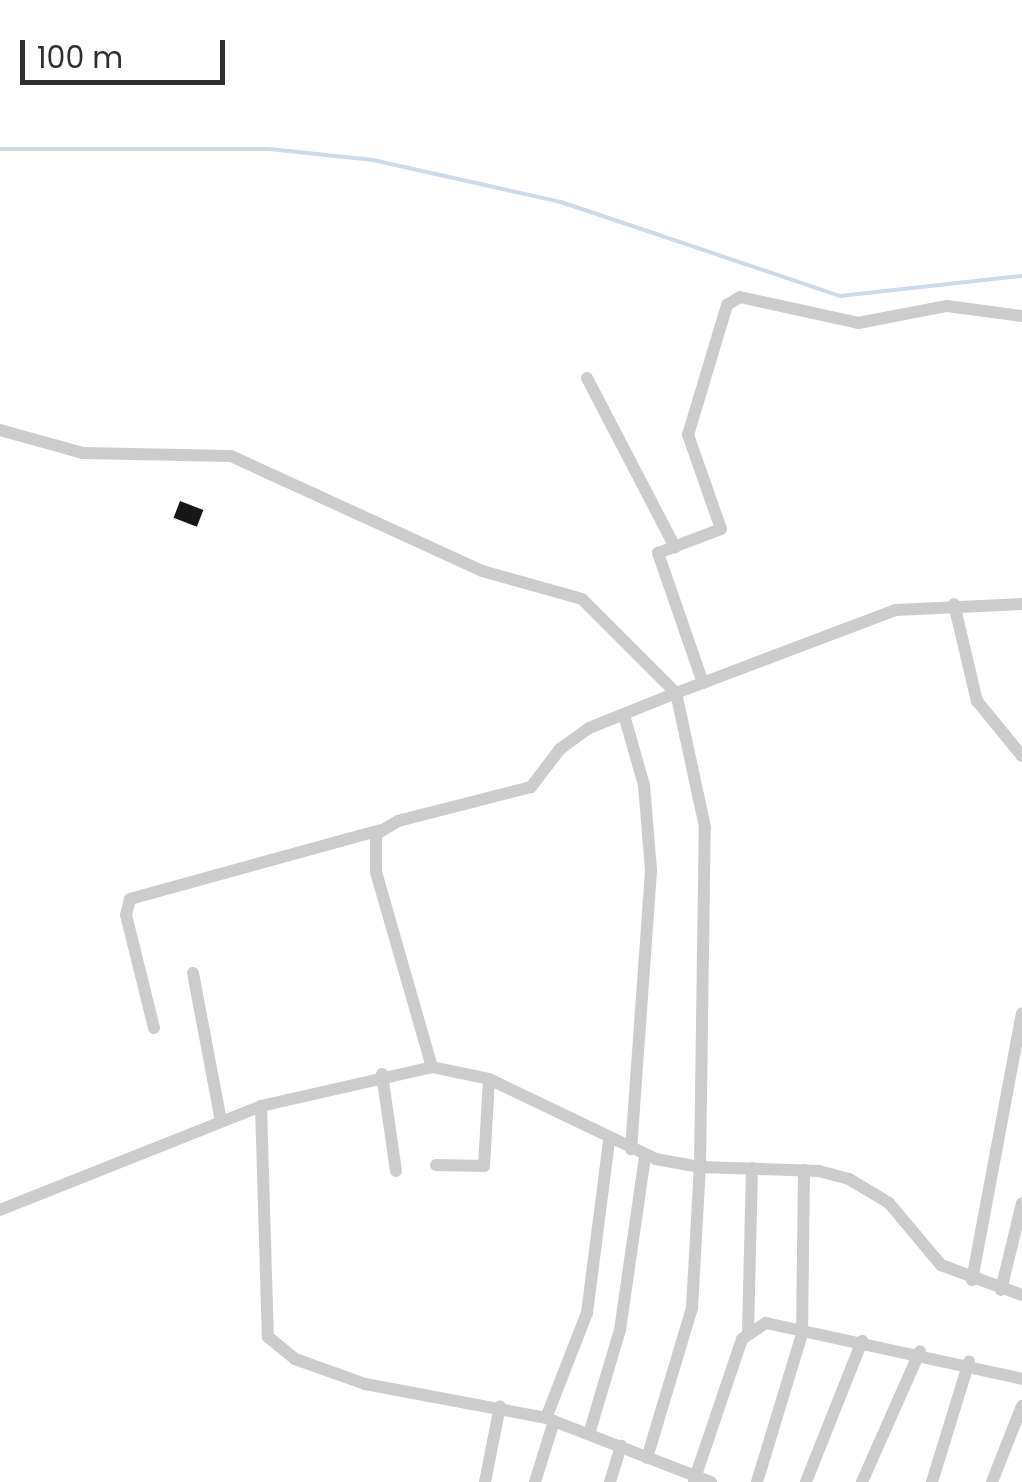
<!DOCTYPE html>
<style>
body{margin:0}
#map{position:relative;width:1022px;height:1482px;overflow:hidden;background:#fff;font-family:Poppins,sans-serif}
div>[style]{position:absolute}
.stream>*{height:4px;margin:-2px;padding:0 2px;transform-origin:2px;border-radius:2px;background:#cddbe8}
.building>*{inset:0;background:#161616;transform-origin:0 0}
.minor>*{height:12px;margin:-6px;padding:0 6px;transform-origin:6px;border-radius:6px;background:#ccc}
span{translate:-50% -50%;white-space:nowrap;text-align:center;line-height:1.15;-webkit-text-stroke:10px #fff;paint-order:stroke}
.scale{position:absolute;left:20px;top:40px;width:205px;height:45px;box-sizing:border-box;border:5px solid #2f2f2f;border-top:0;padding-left:12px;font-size:30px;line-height:35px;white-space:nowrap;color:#2f2f2f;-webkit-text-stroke:8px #fff;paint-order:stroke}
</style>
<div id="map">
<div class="stream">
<div style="left:0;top:149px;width:269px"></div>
<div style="left:269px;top:149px;width:105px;rotate:6deg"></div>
<div style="left:373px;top:160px;width:193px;rotate:12.6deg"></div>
<div style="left:561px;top:202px;width:294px;rotate:18.6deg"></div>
<div style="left:840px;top:296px;width:183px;rotate:-6.3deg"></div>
</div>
<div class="building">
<div style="left:180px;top:501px;width:25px;height:18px;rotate:21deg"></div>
</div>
<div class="minor">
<div style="left:587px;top:378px;width:191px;rotate:62.5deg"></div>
<div style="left:0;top:430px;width:86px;rotate:15.5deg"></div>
<div style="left:83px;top:453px;width:148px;rotate:1.2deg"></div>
<div style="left:231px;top:456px;width:276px;rotate:24.6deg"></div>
<div style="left:482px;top:571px;width:104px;rotate:15.6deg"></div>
<div style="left:582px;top:599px;width:133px;rotate:45deg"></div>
<div style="left:676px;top:693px;width:235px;rotate:-20.7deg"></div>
<div style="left:896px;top:610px;width:126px;rotate:-2.7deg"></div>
<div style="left:954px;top:604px;width:100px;rotate:76.7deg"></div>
<div style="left:977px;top:701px;width:71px;rotate:50.7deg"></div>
<div style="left:703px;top:683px;width:138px;rotate:-109.1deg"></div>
<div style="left:658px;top:553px;width:67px;rotate:-20.9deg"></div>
<div style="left:721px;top:529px;width:100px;rotate:-109.3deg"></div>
<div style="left:688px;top:435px;width:136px;rotate:-73.3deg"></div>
<div style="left:727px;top:305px;width:15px;rotate:-32deg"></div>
<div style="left:740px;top:297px;width:121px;rotate:12.4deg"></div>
<div style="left:858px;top:323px;width:91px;rotate:-10.8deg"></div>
<div style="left:947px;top:306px;width:76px;rotate:7.6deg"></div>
<div style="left:624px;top:715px;width:73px;rotate:74.1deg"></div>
<div style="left:644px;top:785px;width:86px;rotate:85.3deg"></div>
<div style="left:651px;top:871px;width:279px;rotate:94.1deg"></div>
<div style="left:193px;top:973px;width:151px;rotate:79.3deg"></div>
<div style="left:154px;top:1028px;width:116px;rotate:-103.9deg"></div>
<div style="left:126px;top:915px;width:16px;rotate:-76deg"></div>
<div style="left:130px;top:899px;width:259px;rotate:-15.4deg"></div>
<div style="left:382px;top:1074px;width:98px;rotate:81.8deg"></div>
<div style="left:261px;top:1106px;width:231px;rotate:88.3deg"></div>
<div style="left:268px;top:1337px;width:35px;rotate:39deg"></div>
<div style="left:295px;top:1359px;width:74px;rotate:19.7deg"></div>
<div style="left:365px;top:1384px;width:184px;rotate:10.6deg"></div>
<div style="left:546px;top:1418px;width:177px;rotate:21.2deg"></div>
<div style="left:436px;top:1165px;width:48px;rotate:1.2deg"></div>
<div style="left:484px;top:1166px;width:87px;rotate:-86.7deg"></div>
<div style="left:0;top:1210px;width:281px;rotate:-21.7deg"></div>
<div style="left:261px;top:1106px;width:175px;rotate:-12.8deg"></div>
<div style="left:972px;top:1280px;width:271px;rotate:-79.4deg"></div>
<div style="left:1001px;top:1290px;width:89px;rotate:-76.4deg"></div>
<div style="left:748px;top:1332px;width:164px;rotate:-88.6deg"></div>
<div style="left:546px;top:1418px;width:113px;rotate:-68.7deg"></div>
<div style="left:587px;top:1313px;width:173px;rotate:-82.7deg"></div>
<div style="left:589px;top:1434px;width:109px;rotate:-73.4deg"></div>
<div style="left:620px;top:1330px;width:176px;rotate:-81.8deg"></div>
<div style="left:647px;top:1458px;width:157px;rotate:-73.3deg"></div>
<div style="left:692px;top:1308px;width:141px;rotate:-86.8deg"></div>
<div style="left:700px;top:1167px;width:340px;rotate:-89.2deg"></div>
<div style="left:705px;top:827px;width:137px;rotate:-102.2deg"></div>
<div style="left:676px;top:693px;width:94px;rotate:158.1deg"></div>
<div style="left:589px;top:728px;width:36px;rotate:144deg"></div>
<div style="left:560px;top:749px;width:48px;rotate:127.3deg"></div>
<div style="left:531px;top:787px;width:137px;rotate:165.7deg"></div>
<div style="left:398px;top:821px;width:26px;rotate:149deg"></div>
<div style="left:376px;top:834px;width:38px;rotate:90deg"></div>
<div style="left:376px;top:872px;width:203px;rotate:74deg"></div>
<div style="left:432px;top:1067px;width:58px;rotate:11.9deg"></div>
<div style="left:489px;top:1079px;width:185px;rotate:25.6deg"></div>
<div style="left:656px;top:1159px;width:45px;rotate:10.3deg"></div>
<div style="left:700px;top:1167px;width:119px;rotate:1.9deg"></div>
<div style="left:819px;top:1171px;width:31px;rotate:15deg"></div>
<div style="left:849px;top:1179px;width:47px;rotate:31deg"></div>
<div style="left:889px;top:1203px;width:81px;rotate:50deg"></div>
<div style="left:941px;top:1265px;width:86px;rotate:20.3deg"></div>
<div style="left:694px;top:1481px;width:150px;rotate:-71.3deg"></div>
<div style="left:742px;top:1339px;width:29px;rotate:-34deg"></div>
<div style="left:766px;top:1323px;width:262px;rotate:12.3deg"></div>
<div style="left:485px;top:1482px;width:77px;rotate:-78.8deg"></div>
<div style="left:535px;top:1482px;width:64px;rotate:-72.7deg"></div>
<div style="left:610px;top:1482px;width:38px;rotate:-73deg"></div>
<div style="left:757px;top:1482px;width:155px;rotate:-73.1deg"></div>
<div style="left:802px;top:1334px;width:164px;rotate:-89.3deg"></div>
<div style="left:806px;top:1482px;width:152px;rotate:-68.3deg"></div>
<div style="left:862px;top:1482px;width:143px;rotate:-66.1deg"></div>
<div style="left:932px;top:1482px;width:126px;rotate:-72.9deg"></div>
<div style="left:992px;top:1482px;width:82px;rotate:-68.5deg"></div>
</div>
<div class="scale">100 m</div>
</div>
